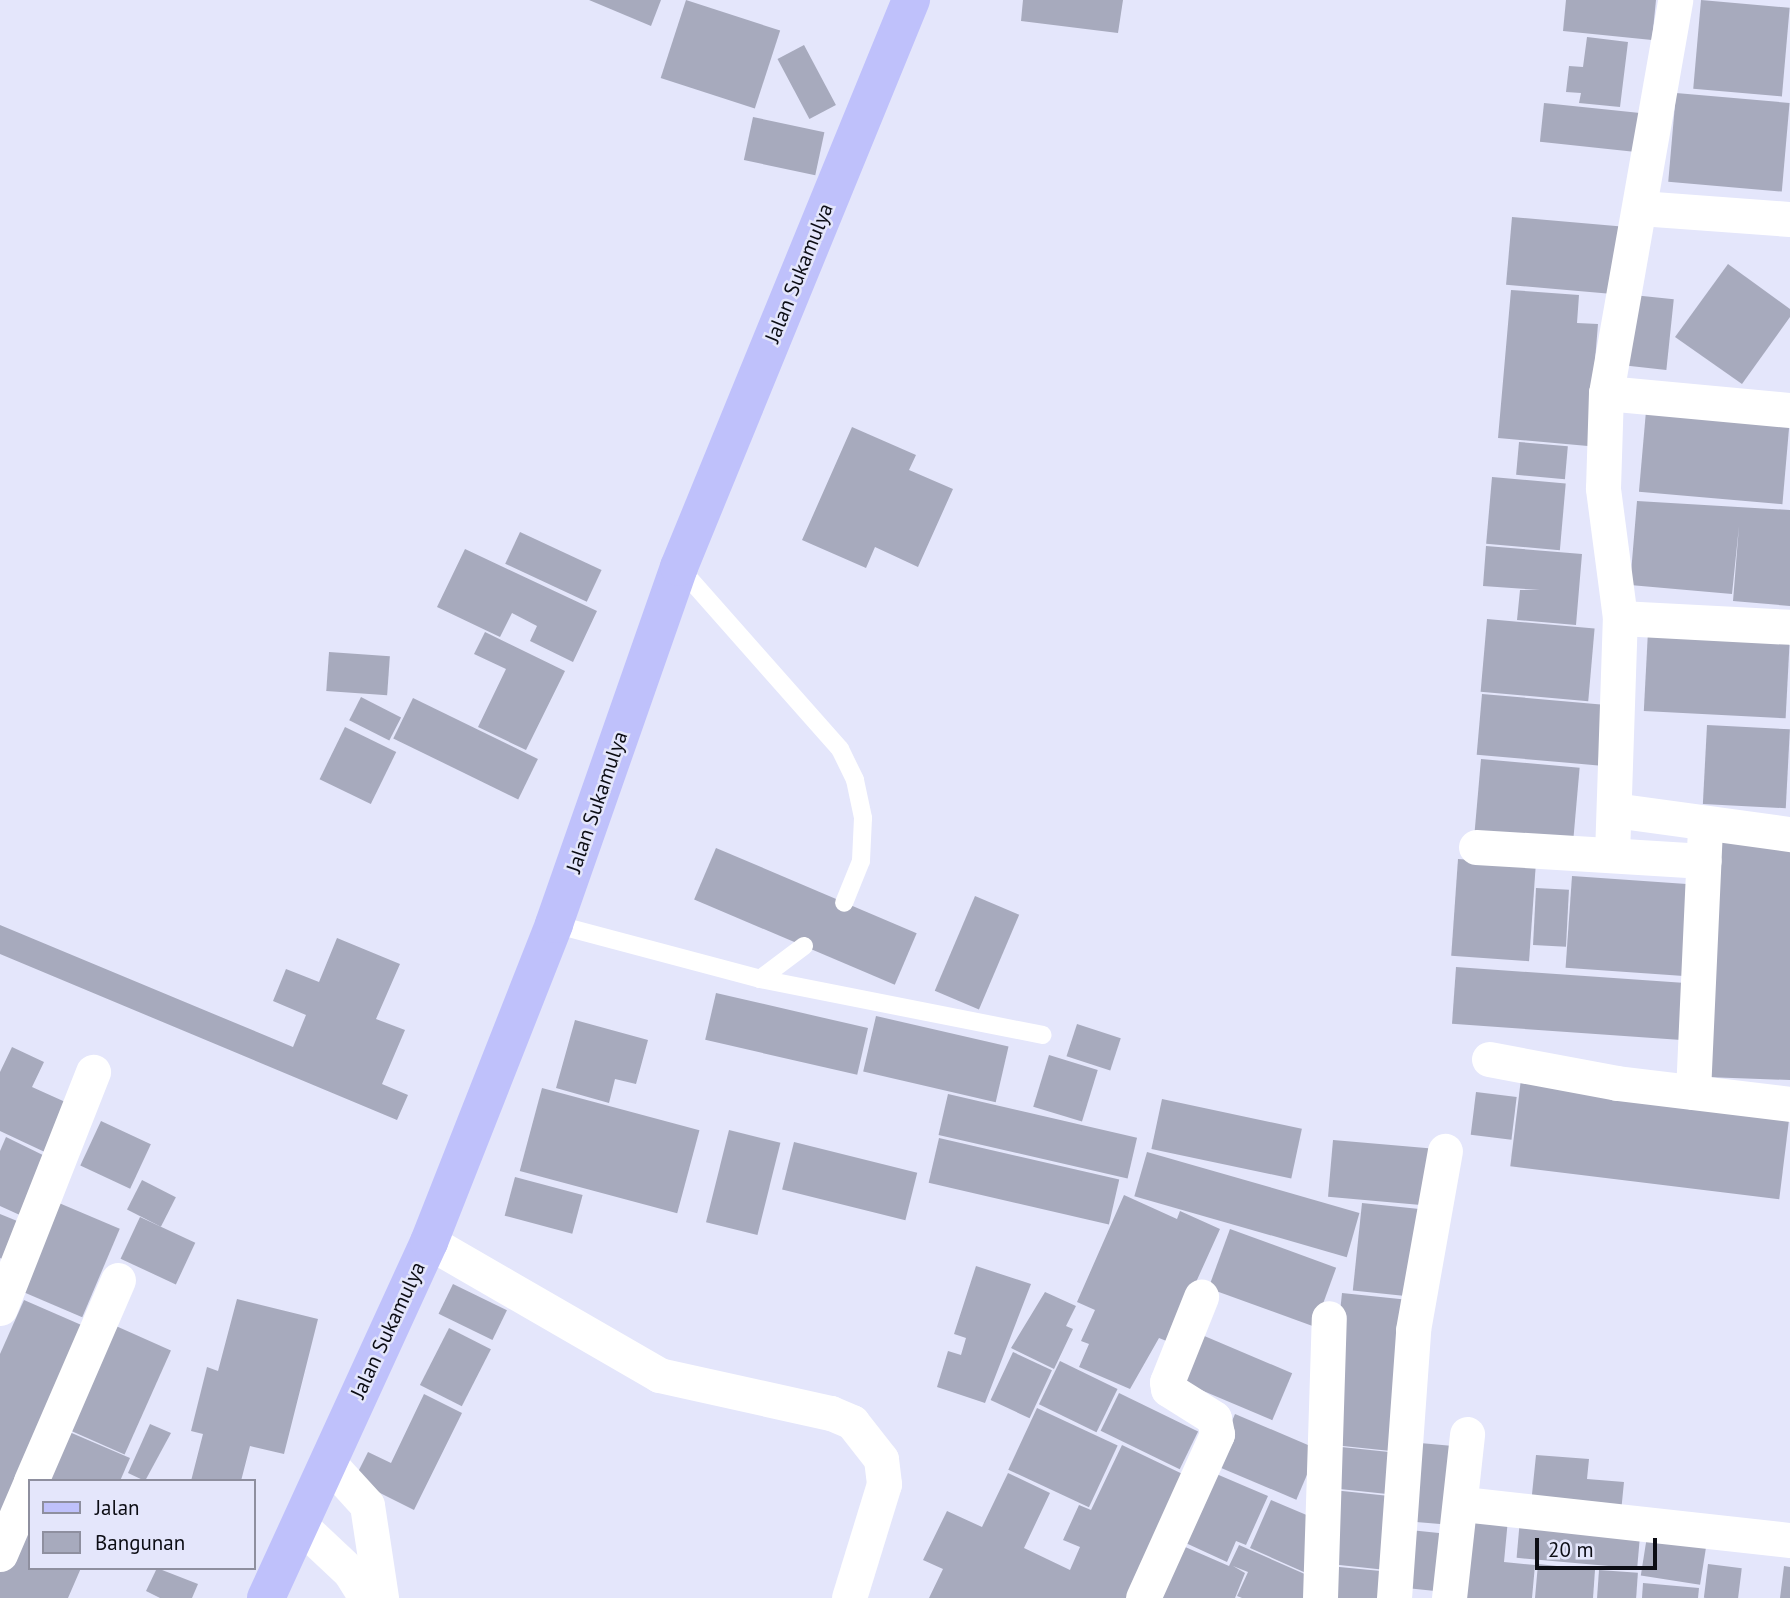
<!DOCTYPE html>
<style>
body{margin:0}
#map{position:relative;width:1790px;height:1598px;overflow:hidden;background:#e4e6fb;font-family:"PT Sans",sans-serif}
div>[style]{position:absolute}
.building>*{inset:0;background:#a7aabd;transform-origin:0 0}
.service>*{height:18px;margin:-9px;padding:0 9px;transform-origin:9px;border-radius:9px;background:#fff}
.minor>*{height:35px;margin:-17.5px;padding:0 17.5px;transform-origin:17.5px;border-radius:17.5px;background:#fff}
.primary>*{height:38px;margin:-19px;padding:0 19px;transform-origin:19px;border-radius:19px;background:#bfc1fb}
span{translate:-50% -50%;white-space:nowrap;text-align:center;line-height:1.15;-webkit-text-stroke:5px #e4e6fb;paint-order:stroke}
.street-label{font-size:21px;color:#0c0d14}
.legend{position:absolute;left:28px;top:1479px;width:228px;height:91px;box-sizing:border-box;background:#e4e6fb;border:2px solid #8e8f9f;margin:0;padding:9px 12px;list-style:none;font-size:21px;color:#0c0d14}
.legend li{display:flex;align-items:center;gap:14px;height:35px}
.legend b{width:35px;border:2px solid #8e8f9f}
.scale{position:absolute;left:1535px;top:1538px;width:122px;height:32px;box-sizing:border-box;border:4px solid #0c0d14;border-top:0;padding-left:9px;font-size:21px;line-height:24px;white-space:nowrap;color:#0c0d14;-webkit-text-stroke:5px #e4e6fb;paint-order:stroke}
</style>
<div id="map">
<div class="building">
<div style="clip-path:polygon(589px 0,661px 0,651px 26px)"></div>
<div style="left:686px;top:0;width:99px;height:82px;rotate:18deg"></div>
<div style="clip-path:polygon(1023px 0,1123px 0,1118px 33px,1021px 21px)"></div>
<div style="clip-path:polygon(1566px 0,1656px 0,1652px 40px,1563px 31px)"></div>
<div style="left:1701px;top:0;width:89px;height:89px;rotate:5deg"></div>
<div style="clip-path:polygon(1587px 37px,1628px 42px,1620px 107px,1579px 103px,1581px 93px,1566px 92px,1569px 66px,1583px 67px)"></div>
<div style="left:804px;top:45px;width:68px;height:30px;rotate:62deg"></div>
<div style="left:1676px;top:93px;width:114px;height:89px;rotate:5deg"></div>
<div style="left:1544px;top:103px;width:99px;height:39px;rotate:6deg"></div>
<div style="left:753px;top:117px;width:73px;height:44px;rotate:12deg"></div>
<div style="left:1512px;top:217px;width:107px;height:68px;rotate:5deg"></div>
<div style="clip-path:polygon(1728px 264px,1790px 309px,1790px 317px,1742px 384px,1675px 337px)"></div>
<div style="clip-path:polygon(1511px 290px,1579px 295px,1577px 323px,1598px 324px,1588px 446px,1498px 438px)"></div>
<div style="left:1633px;top:295px;width:41px;height:71px;rotate:6deg"></div>
<div style="left:1646px;top:411px;width:144px;height:81px;rotate:5deg"></div>
<div style="clip-path:polygon(852px 427px,916px 455px,909px 470px,953px 489px,918px 567px,875px 547px,866px 568px,802px 540px)"></div>
<div style="left:1519px;top:442px;width:49px;height:33px;rotate:5deg"></div>
<div style="left:1492px;top:477px;width:74px;height:67px;rotate:5deg"></div>
<div style="clip-path:polygon(1637px 501px,1790px 510px,1790px 606px,1733px 601px,1739px 526px,1732px 594px,1630px 585px)"></div>
<div style="left:520px;top:532px;width:90px;height:35px;rotate:25deg"></div>
<div style="clip-path:polygon(1486px 546px,1582px 554px,1576px 625px,1517px 620px,1520px 590px,1540px 590px,1483px 586px)"></div>
<div style="clip-path:polygon(465px 549px,597px 611px,573px 662px,530px 641px,537px 626px,512px 613px,500px 637px,437px 607px)"></div>
<div style="left:1487px;top:619px;width:108px;height:73px;rotate:5deg"></div>
<div style="left:1648px;top:631px;width:142px;height:80px;rotate:3deg"></div>
<div style="clip-path:polygon(485px 632px,565px 671px,526px 750px,478px 727px,506px 669px,474px 654px)"></div>
<div style="left:329px;top:652px;width:61px;height:39px;rotate:4deg"></div>
<div style="left:1482px;top:694px;width:122px;height:61px;rotate:5deg"></div>
<div style="left:361px;top:697px;width:45px;height:26px;rotate:27deg"></div>
<div style="left:413px;top:698px;width:139px;height:45px;rotate:26deg"></div>
<div style="left:1707px;top:725px;width:83px;height:79px;rotate:3deg"></div>
<div style="left:345px;top:727px;width:57px;height:58px;rotate:26deg"></div>
<div style="left:1481px;top:759px;width:99px;height:73px;rotate:5deg"></div>
<div style="clip-path:polygon(1719px 838px,1790px 841px,1790px 1080px,1706px 1077px)"></div>
<div style="left:716px;top:848px;width:218px;height:56px;rotate:23deg"></div>
<div style="left:1458px;top:859px;width:78px;height:97px;rotate:4deg"></div>
<div style="left:1572px;top:876px;width:122px;height:92px;rotate:4deg"></div>
<div style="left:1536px;top:888px;width:33px;height:57px;rotate:3deg"></div>
<div style="left:975px;top:896px;width:48px;height:103px;rotate:23deg"></div>
<div style="clip-path:polygon(0 925px,293px 1047px,306px 1015px,273px 1001px,286px 969px,319px 982px,337px 938px,400px 964px,376px 1019px,405px 1030px,382px 1084px,408px 1095px,397px 1120px,0 954px)"></div>
<div style="left:1456px;top:967px;width:230px;height:57px;rotate:4deg"></div>
<div style="left:716px;top:993px;width:156px;height:48px;rotate:13deg"></div>
<div style="left:876px;top:1016px;width:136px;height:57px;rotate:13deg"></div>
<div style="clip-path:polygon(575px 1020px,648px 1040px,636px 1084px,615px 1079px,609px 1103px,556px 1088px)"></div>
<div style="left:1077px;top:1024px;width:46px;height:34px;rotate:18deg"></div>
<div style="clip-path:polygon(12px 1047px,44px 1062px,32px 1087px,72px 1105px,49px 1154px,0 1131px,0 1072px)"></div>
<div style="left:1049px;top:1055px;width:51px;height:54px;rotate:17deg"></div>
<div style="left:1521px;top:1079px;width:271px;height:88px;rotate:7deg"></div>
<div style="left:542px;top:1088px;width:163px;height:86px;rotate:15deg"></div>
<div style="left:1476px;top:1092px;width:41px;height:43px;rotate:7deg"></div>
<div style="left:948px;top:1094px;width:194px;height:42px;rotate:13deg"></div>
<div style="left:1162px;top:1099px;width:143px;height:51px;rotate:12deg"></div>
<div style="left:101px;top:1121px;width:55px;height:49px;rotate:25deg"></div>
<div style="left:729px;top:1130px;width:53px;height:95px;rotate:14deg"></div>
<div style="clip-path:polygon(6px 1137px,49px 1158px,22px 1216px,0 1206px,0 1151px)"></div>
<div style="left:939px;top:1138px;width:185px;height:46px;rotate:13deg"></div>
<div style="left:1333px;top:1140px;width:96px;height:57px;rotate:5deg"></div>
<div style="left:794px;top:1142px;width:127px;height:49px;rotate:14deg"></div>
<div style="left:1147px;top:1152px;width:221px;height:46px;rotate:16deg"></div>
<div style="left:515px;top:1177px;width:70px;height:40px;rotate:15deg"></div>
<div style="left:142px;top:1180px;width:38px;height:33px;rotate:27deg"></div>
<div style="clip-path:polygon(1124px 1195px,1177px 1219px,1180px 1211px,1220px 1229px,1169px 1342px,1159px 1338px,1130px 1389px,1079px 1367px,1089px 1344px,1081px 1341px,1095px 1310px,1077px 1302px)"></div>
<div style="left:59px;top:1203px;width:66px;height:96px;rotate:23deg"></div>
<div style="left:1362px;top:1203px;width:60px;height:88px;rotate:6deg"></div>
<div style="clip-path:polygon(0 1214px,27px 1225px,11px 1263px,0 1258px)"></div>
<div style="left:140px;top:1217px;width:61px;height:46px;rotate:25deg"></div>
<div style="left:1230px;top:1229px;width:113px;height:63px;rotate:20deg"></div>
<div style="clip-path:polygon(976px 1266px,1031px 1284px,985px 1403px,937px 1387px,948px 1351px,961px 1355px,966px 1338px,954px 1334px)"></div>
<div style="left:453px;top:1284px;width:60px;height:33px;rotate:26deg"></div>
<div style="clip-path:polygon(1045px 1292px,1076px 1306px,1066px 1326px,1073px 1329px,1054px 1369px,1011px 1348px)"></div>
<div style="left:1342px;top:1293px;width:70px;height:152px;rotate:6deg"></div>
<div style="clip-path:polygon(237px 1299px,318px 1319px,284px 1454px,250px 1446px,241px 1481px,191px 1481px,203px 1434px,191px 1431px,207px 1367px,218px 1371px)"></div>
<div style="clip-path:polygon(24px 1300px,86px 1327px,0 1523px,0 1354px)"></div>
<div style="left:107px;top:1322px;width:70px;height:114px;rotate:24deg"></div>
<div style="left:449px;top:1328px;width:47px;height:64px;rotate:27deg"></div>
<div style="left:1202px;top:1335px;width:98px;height:51px;rotate:23deg"></div>
<div style="left:1013px;top:1352px;width:43px;height:53px;rotate:25deg"></div>
<div style="left:1060px;top:1361px;width:64px;height:48px;rotate:26deg"></div>
<div style="left:1119px;top:1393px;width:88px;height:42px;rotate:26deg"></div>
<div style="clip-path:polygon(424px 1394px,462px 1413px,414px 1510px,354px 1480px,368px 1452px,391px 1463px)"></div>
<div style="left:1037px;top:1408px;width:89px;height:68px;rotate:25deg"></div>
<div style="left:1235px;top:1414px;width:90px;height:55px;rotate:23deg"></div>
<div style="clip-path:polygon(150px 1424px,171px 1433px,145px 1481px,128px 1473px)"></div>
<div style="clip-path:polygon(60px 1428px,130px 1458px,120px 1481px,37px 1481px)"></div>
<div style="left:1420px;top:1443px;width:36px;height:79px;rotate:5deg"></div>
<div style="clip-path:polygon(1122px 1445px,1193px 1479px,1136px 1598px,929px 1598px,943px 1569px,923px 1560px,947px 1511px,982px 1527px,1008px 1473px,1050px 1493px,1024px 1548px,1070px 1570px,1080px 1547px,1063px 1540px,1079px 1505px,1091px 1510px)"></div>
<div style="left:1332px;top:1446px;width:67px;height:42px;rotate:6deg"></div>
<div style="clip-path:polygon(1536px 1455px,1589px 1459px,1587px 1479px,1624px 1482px,1621px 1512px,1531px 1504px)"></div>
<div style="clip-path:polygon(1207px 1470px,1268px 1496px,1246px 1545px,1236px 1541px,1227px 1562px,1177px 1539px)"></div>
<div style="left:1333px;top:1490px;width:66px;height:74px;rotate:6deg"></div>
<div style="clip-path:polygon(30px 1498px,30px 1568px,81px 1568px,68px 1598px,0 1598px,0 1566px)"></div>
<div style="clip-path:polygon(1271px 1500px,1316px 1519px,1306px 1573px,1250px 1548px)"></div>
<div style="clip-path:polygon(1469px 1515px,1508px 1519px,1504px 1562px,1535px 1565px,1532px 1598px,1460px 1598px)"></div>
<div style="left:1520px;top:1519px;width:121px;height:39px;rotate:5deg"></div>
<div style="left:1410px;top:1530px;width:41px;height:58px;rotate:6deg"></div>
<div style="left:1648px;top:1530px;width:60px;height:46px;rotate:9deg"></div>
<div style="clip-path:polygon(1176px 1543px,1229px 1566px,1239px 1545px,1316px 1579px,1308px 1598px,1242px 1598px,1237px 1596px,1248px 1572px,1233px 1566px,1245px 1573px,1235px 1598px,1152px 1598px)"></div>
<div style="clip-path:polygon(1538px 1564px,1595px 1570px,1593px 1598px,1535px 1598px)"></div>
<div style="left:1708px;top:1564px;width:34px;height:34px;rotate:7deg"></div>
<div style="clip-path:polygon(1329px 1566px,1391px 1572px,1388px 1598px,1325px 1598px)"></div>
<div style="clip-path:polygon(1784px 1566px,1790px 1567px,1790px 1598px,1780px 1598px)"></div>
<div style="clip-path:polygon(157px 1568px,198px 1584px,192px 1598px,160px 1598px,146px 1591px)"></div>
<div style="left:1599px;top:1570px;width:39px;height:28px;rotate:4deg"></div>
<div style="clip-path:polygon(1643px 1583px,1699px 1588px,1698px 1598px,1642px 1598px)"></div>
</div>
<div class="service">
<div style="left:679px;top:567px;width:243px;rotate:48.5deg"></div>
<div style="left:840px;top:749px;width:34px;rotate:64deg"></div>
<div style="left:855px;top:780px;width:39px;rotate:78deg"></div>
<div style="left:863px;top:818px;width:43px;rotate:92.7deg"></div>
<div style="left:861px;top:861px;width:45px;rotate:112deg"></div>
<div style="left:554px;top:924px;width:213px;rotate:14.9deg"></div>
<div style="left:760px;top:979px;width:55px;rotate:-36.9deg"></div>
<div style="left:760px;top:979px;width:288px;rotate:11.2deg"></div>
</div>
<div class="minor">
<div style="left:1640px;top:208px;width:150px;rotate:4.2deg"></div>
<div style="left:1606px;top:393px;width:185px;rotate:5.3deg"></div>
<div style="left:1620px;top:618px;width:170px;rotate:3deg"></div>
<div style="left:1614px;top:810px;width:178px;rotate:7.8deg"></div>
<div style="left:1476px;top:847px;width:228px;rotate:3.5deg"></div>
<div style="left:1612px;top:855px;width:237px;rotate:-88.1deg"></div>
<div style="left:1620px;top:618px;width:131px;rotate:-97.5deg"></div>
<div style="left:1603px;top:488px;width:95px;rotate:-88.2deg"></div>
<div style="left:1606px;top:393px;width:399px;rotate:-80deg"></div>
<div style="left:1489px;top:1059px;width:130px;rotate:10.6deg"></div>
<div style="left:1617px;top:1083px;width:174px;rotate:6.9deg"></div>
<div style="left:1693px;top:1092px;width:266px;rotate:-87.4deg"></div>
<div style="left:429px;top:1242px;width:266px;rotate:30deg"></div>
<div style="left:659px;top:1375px;width:176px;rotate:12.5deg"></div>
<div style="left:831px;top:1413px;width:23px;rotate:23deg"></div>
<div style="left:852px;top:1422px;width:47px;rotate:51.9deg"></div>
<div style="left:881px;top:1459px;width:25px;rotate:83deg"></div>
<div style="left:884px;top:1484px;width:119px;rotate:107.1deg"></div>
<div style="left:0;top:1308px;width:254px;rotate:-68.5deg"></div>
<div style="left:327px;top:1461px;width:59px;rotate:47.7deg"></div>
<div style="left:367px;top:1505px;width:94px;rotate:81.4deg"></div>
<div style="left:31px;top:1481px;width:219px;rotate:-66.6deg"></div>
<div style="left:1463px;top:1504px;width:329px;rotate:6.3deg"></div>
<div style="left:300px;top:1525px;width:69px;rotate:43.2deg"></div>
<div style="left:350px;top:1572px;width:31px;rotate:58deg"></div>
<div style="left:0;top:1554px;width:76px;rotate:-66.8deg"></div>
<div style="left:1143px;top:1598px;width:180px;rotate:-65.7deg"></div>
<div style="left:1217px;top:1434px;width:16px;rotate:-101deg"></div>
<div style="left:1214px;top:1418px;width:54px;rotate:-147.8deg"></div>
<div style="left:1168px;top:1389px;width:7px;rotate:-98deg"></div>
<div style="left:1167px;top:1382px;width:92px;rotate:-68.2deg"></div>
<div style="left:1320px;top:1598px;width:280px;rotate:-88.2deg"></div>
<div style="left:1394px;top:1598px;width:269px;rotate:-85.9deg"></div>
<div style="left:1413px;top:1330px;width:182px;rotate:-79.9deg"></div>
<div style="left:1449px;top:1598px;width:165px;rotate:-83.7deg"></div>
</div>
<div class="primary">
<div style="left:266px;top:1598px;width:392px;rotate:-65.4deg"></div>
<div style="left:429px;top:1242px;width:342px;rotate:-68.5deg"></div>
<div style="left:554px;top:924px;width:378px;rotate:-70.7deg"></div>
<div style="left:679px;top:567px;width:613px;rotate:-67.75deg"></div>
</div>
<div class="street-label">
<span style="left:799px;top:273px;rotate:-68deg">Jalan Sukamulya</span>
<span style="left:597px;top:802px;rotate:-71deg">Jalan Sukamulya</span>
<span style="left:388px;top:1330px;rotate:-65deg">Jalan Sukamulya</span>
</div>
<ul class="legend">
<li><b style="height:9px;background:#bfc1fb"></b>Jalan</li>
<li><b style="height:19px;background:#a7aabd"></b>Bangunan</li>
</ul>
<div class="scale">20 m</div>
</div>
